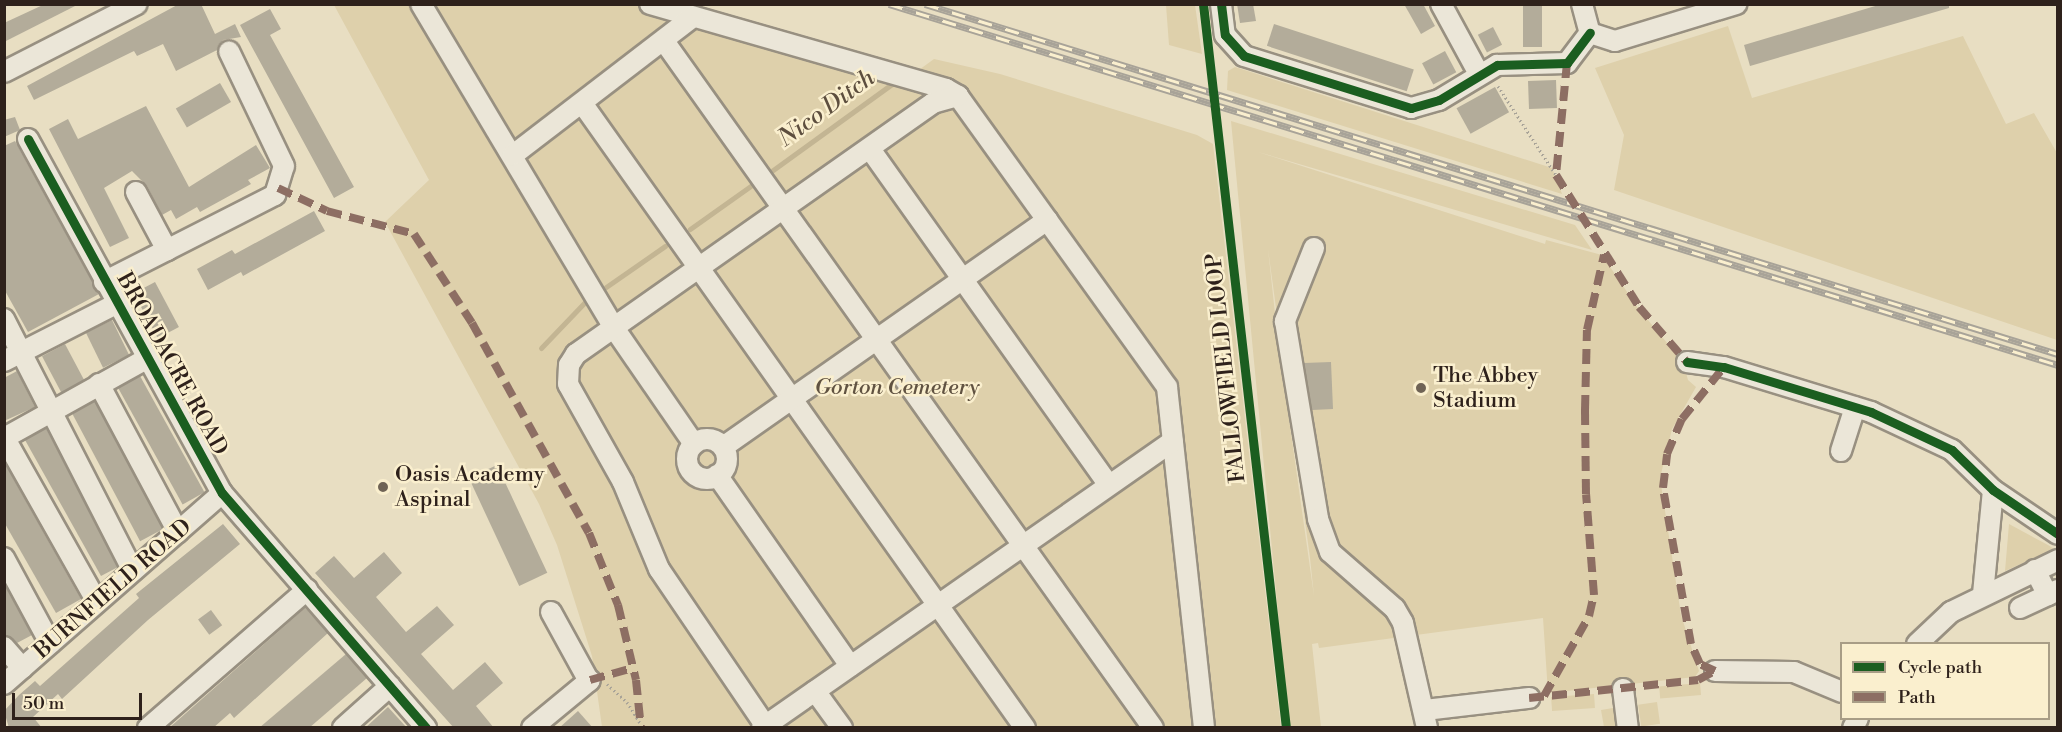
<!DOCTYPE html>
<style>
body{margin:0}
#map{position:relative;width:2062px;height:732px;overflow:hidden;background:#e8dec2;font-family:"Libre Bodoni",serif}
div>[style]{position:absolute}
.green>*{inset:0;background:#ded0ab;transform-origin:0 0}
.stream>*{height:5px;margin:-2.5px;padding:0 2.5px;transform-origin:2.5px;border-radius:2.5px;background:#c3b593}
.building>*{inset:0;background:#b3ac9a;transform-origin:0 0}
.path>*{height:3px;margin-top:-1.5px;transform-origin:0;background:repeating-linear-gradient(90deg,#a8a398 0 1.5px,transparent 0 4.5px)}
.roads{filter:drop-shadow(2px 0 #989081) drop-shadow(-2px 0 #989081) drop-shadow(0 2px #989081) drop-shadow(0 -2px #989081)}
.minor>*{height:20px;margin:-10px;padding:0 10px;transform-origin:10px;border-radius:10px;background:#ebe6d8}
.minor>.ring{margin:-10px;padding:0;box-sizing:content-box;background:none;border:20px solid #ebe6d8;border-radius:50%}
.rail>*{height:7px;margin-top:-3.5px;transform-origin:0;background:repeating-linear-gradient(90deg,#faefce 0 14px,#a8a398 0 28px);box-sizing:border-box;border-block:2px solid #a8a398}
.quiet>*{height:8px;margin-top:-4px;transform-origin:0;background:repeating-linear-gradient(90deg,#8d6e63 0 15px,transparent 0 23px)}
.cycleway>*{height:9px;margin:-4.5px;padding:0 4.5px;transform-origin:4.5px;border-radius:4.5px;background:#1b5e20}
.dots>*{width:16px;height:16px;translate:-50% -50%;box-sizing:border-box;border:3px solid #faefce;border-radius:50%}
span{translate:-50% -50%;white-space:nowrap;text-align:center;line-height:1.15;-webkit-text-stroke:5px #faefce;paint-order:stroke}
.street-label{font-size:22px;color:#2e211b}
.poi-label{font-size:22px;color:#2e211b}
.left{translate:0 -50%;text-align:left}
.park-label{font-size:22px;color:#605241;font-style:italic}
.water-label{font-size:24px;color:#5d4e3e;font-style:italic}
.frame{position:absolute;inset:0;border:6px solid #2e211b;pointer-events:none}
.legend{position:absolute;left:1840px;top:642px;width:210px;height:78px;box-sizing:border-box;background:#faefce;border:2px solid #a89d86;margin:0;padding:8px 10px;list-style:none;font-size:18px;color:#2e211b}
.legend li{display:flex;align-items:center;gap:12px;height:30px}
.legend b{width:30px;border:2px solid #a89d86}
.scale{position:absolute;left:12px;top:693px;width:130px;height:27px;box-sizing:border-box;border:3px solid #2e211b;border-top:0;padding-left:8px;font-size:18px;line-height:21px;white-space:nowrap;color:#2e211b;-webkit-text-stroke:4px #faefce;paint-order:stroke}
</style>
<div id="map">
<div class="green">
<div style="clip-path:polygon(334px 5px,677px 5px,912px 75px,934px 59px,1000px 74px,1197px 135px,1213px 144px,1281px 727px,602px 727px,592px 656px,557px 545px,539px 504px,385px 222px,429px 180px)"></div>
<div style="clip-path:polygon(1166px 5px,1195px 5px,1202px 54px,1169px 45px)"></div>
<div style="clip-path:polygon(1728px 26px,1752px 98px,1963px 36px,2006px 124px,2034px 113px,2057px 153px,2057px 340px,1614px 190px,1624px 135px,1595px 68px)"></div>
<div style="clip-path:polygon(1235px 67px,1552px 168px,1562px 194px,1227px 90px,1228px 71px)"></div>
<div style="clip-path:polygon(evenodd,1231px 121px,1575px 225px,1592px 250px,1258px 152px,1545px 244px,1546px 240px,1602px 255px,1638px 308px,1683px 362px,1688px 380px,1696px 387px,1672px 429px,1660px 478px,1681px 615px,1699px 671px,1695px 677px,1548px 693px,1543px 618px,1319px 648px,1318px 643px,1312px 644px,1321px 727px,1289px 727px,1231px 121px,1268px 249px,1310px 558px,1314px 596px,1278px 341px,1268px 249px)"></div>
<div style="clip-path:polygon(2009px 524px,2048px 545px,2054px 549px,2005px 571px)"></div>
<div style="left:1700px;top:683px;width:12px;height:41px;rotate:85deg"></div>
<div style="left:1594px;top:694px;width:14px;height:43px;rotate:86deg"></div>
<div style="left:1657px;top:702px;width:22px;height:19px;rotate:82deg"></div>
<div style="clip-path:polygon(1619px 707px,1622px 727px,1604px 727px,1601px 710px)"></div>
</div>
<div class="stream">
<div style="left:773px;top:170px;width:152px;rotate:-35.9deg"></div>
<div style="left:690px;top:229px;width:76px;rotate:-35.4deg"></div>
<div style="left:606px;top:287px;width:72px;rotate:-34.8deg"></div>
<div style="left:541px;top:348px;width:64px;rotate:-46.3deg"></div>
</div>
<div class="building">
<div style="clip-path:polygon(45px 4px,79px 4px,4px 42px,4px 23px)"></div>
<div style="clip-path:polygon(179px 4px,201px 4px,215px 34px,235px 24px,241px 37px,223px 40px,217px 50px,176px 71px,163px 44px,137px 56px,134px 51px,34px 100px,27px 86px)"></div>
<div style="clip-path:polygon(1237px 4px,1253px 4px,1256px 21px,1240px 23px)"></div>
<div style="clip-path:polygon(1404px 4px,1423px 4px,1435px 26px,1421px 34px)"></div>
<div style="left:1523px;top:4px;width:19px;height:43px"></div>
<div style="clip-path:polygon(1882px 4px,1949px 4px,1949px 8px,1750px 66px,1744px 45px)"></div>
<div style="clip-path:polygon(270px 9px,281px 29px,270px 35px,354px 187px,334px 198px,240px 25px)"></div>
<div style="left:1274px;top:24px;width:147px;height:23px;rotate:18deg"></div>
<div style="left:1493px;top:27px;width:20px;height:17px;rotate:63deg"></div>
<div style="left:1445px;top:51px;width:24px;height:26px;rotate:62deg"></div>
<div style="left:1556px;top:80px;width:28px;height:28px;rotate:88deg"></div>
<div style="left:220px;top:83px;width:22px;height:51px;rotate:60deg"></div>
<div style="left:1495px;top:87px;width:29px;height:44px;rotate:61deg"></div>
<div style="clip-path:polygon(146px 106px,189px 187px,256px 145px,270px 168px,248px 180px,251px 184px,200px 212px,197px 207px,176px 219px,171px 210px,162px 215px,147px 186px,132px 171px,104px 188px,129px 238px,110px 247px,49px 129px,68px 119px,78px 139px)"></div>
<div style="clip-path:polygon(15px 117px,20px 130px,4px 137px,4px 120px)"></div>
<div style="clip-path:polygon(15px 141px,99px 294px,28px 332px,4px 289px,4px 146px)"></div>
<div style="clip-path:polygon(314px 211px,325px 231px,243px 276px,241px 272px,208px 290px,197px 269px,232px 250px,235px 254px)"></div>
<div style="left:155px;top:282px;width:51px;height:24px;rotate:62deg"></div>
<div style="left:112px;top:320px;width:39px;height:29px;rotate:64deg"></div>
<div style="left:65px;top:344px;width:41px;height:26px;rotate:62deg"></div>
<div style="clip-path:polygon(1331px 362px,1333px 409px,1312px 410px,1304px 363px)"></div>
<div style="clip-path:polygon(17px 371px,35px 407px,4px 421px,4px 378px)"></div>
<div style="left:140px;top:376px;width:133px;height:25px;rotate:61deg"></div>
<div style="left:95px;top:401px;width:145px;height:26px;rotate:62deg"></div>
<div style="clip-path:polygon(46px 428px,118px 567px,101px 576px,25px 440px)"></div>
<div style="clip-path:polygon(4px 462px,81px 599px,56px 613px,4px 522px)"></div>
<div style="left:497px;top:465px;width:119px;height:31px;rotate:65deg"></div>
<div style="clip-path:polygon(223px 524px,240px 544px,148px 620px,62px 699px,58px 694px,33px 717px,42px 728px,9px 728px,4px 711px,19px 695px,35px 681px,40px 686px,139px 598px,136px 594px)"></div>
<div style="clip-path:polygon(384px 552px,402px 573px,376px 597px,406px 632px,437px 606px,454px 625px,421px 654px,453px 690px,485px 662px,503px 683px,476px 706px,494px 728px,454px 728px,315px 573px,334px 556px,354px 578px)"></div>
<div style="clip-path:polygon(4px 584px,32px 635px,17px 643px,4px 635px)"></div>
<div style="clip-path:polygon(305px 608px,328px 633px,234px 718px,230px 713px,213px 728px,169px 728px)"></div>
<div style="left:211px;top:610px;width:19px;height:16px;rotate:54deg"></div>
<div style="clip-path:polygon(346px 654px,367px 678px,309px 728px,259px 728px)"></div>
<div style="clip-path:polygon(388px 707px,407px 728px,365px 728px)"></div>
<div style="clip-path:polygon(578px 711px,593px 728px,559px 728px)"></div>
</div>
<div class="path">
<div style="left:1498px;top:86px;width:106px;rotate:56.9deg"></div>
<div style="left:607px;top:684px;width:27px;rotate:42deg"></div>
<div style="left:627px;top:702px;width:26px;rotate:58deg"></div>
</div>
<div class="roads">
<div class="minor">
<div style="left:421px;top:4px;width:377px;rotate:59.2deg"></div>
<div style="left:614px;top:328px;width:141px;rotate:55.4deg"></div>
<div style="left:650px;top:4px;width:308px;rotate:16deg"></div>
<div style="left:946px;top:89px;width:14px;rotate:30deg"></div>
<div style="left:958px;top:96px;width:358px;rotate:54.3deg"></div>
<div style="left:1167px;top:387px;width:343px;rotate:83.8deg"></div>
<div style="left:1221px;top:4px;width:31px;rotate:83deg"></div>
<div style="left:1225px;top:35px;width:28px;rotate:48deg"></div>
<div style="left:1244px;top:56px;width:175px;rotate:17.3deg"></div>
<div style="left:1411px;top:108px;width:29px;rotate:-16deg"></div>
<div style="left:1439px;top:100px;width:68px;rotate:-31.1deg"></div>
<div style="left:1497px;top:65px;width:70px;rotate:-1.6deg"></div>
<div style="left:1567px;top:63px;width:38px;rotate:-53deg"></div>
<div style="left:1441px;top:4px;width:80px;rotate:61.5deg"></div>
<div style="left:1582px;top:4px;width:30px;rotate:75deg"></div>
<div style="left:1590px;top:33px;width:26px;rotate:18deg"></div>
<div style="left:1615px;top:41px;width:127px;rotate:-17deg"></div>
<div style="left:664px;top:41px;width:843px;rotate:54.56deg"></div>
<div style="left:4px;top:72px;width:149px;rotate:-27.1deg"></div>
<div style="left:582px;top:103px;width:766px;rotate:54.67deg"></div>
<div style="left:28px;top:139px;width:404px;rotate:61.3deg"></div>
<div style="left:222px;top:493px;width:311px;rotate:49deg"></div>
<div style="left:870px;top:149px;width:411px;rotate:54.6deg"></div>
<div style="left:513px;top:155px;width:227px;rotate:-37.5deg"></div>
<div style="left:136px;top:192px;width:66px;rotate:61.9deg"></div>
<div style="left:1314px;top:248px;width:79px;rotate:111.7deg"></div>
<div style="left:1285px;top:321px;width:201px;rotate:80.5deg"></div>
<div style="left:1318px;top:519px;width:35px;rotate:70deg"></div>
<div style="left:1330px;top:552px;width:86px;rotate:41.2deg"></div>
<div style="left:1395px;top:609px;width:16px;rotate:60deg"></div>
<div style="left:1403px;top:623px;width:108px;rotate:77.1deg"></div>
<div style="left:104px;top:282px;width:192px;rotate:-27deg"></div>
<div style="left:275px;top:195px;width:30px;rotate:-73deg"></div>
<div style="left:284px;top:166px;width:127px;rotate:-115.6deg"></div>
<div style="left:4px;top:319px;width:283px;rotate:62.9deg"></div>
<div style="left:4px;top:361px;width:126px;rotate:-27deg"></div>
<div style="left:1687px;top:362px;width:37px;rotate:8deg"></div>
<div style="left:1724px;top:367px;width:154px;rotate:17deg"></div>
<div style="left:1871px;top:412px;width:89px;rotate:25.1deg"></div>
<div style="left:1952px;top:450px;width:57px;rotate:44.3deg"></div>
<div style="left:1993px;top:490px;width:78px;rotate:34.1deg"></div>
<div style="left:99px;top:384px;width:168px;rotate:61.9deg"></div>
<div style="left:4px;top:437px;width:189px;rotate:60.6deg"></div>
<div style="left:6px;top:437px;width:160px;rotate:-29.1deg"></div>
<div class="ring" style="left:687px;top:439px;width:20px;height:20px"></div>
<div style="left:723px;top:447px;width:396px;rotate:-35deg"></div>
<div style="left:1841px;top:451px;width:46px;rotate:-72.3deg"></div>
<div style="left:717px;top:475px;width:233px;rotate:55.1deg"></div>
<div style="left:4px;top:558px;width:97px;rotate:61.6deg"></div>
<div style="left:2035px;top:570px;width:28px;rotate:63deg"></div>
<div style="left:2048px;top:595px;width:11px;rotate:-27deg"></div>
<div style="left:1983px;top:594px;width:104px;rotate:-84.5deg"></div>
<div style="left:2020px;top:608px;width:31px;rotate:-25deg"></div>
<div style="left:551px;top:612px;width:79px;rotate:61.2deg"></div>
<div style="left:1917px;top:644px;width:47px;rotate:-43.3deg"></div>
<div style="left:1951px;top:612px;width:119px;rotate:-25.9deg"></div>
<div style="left:4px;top:647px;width:28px;rotate:49deg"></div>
<div style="left:1715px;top:671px;width:79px;rotate:0.7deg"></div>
<div style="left:1794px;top:672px;width:52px;rotate:22.6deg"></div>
<div style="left:4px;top:684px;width:290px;rotate:-41.2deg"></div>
<div style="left:1623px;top:689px;width:39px;rotate:83deg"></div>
<div style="left:815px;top:691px;width:46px;rotate:53.9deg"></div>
<div style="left:1425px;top:710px;width:105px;rotate:-6.6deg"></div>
<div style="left:148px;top:728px;width:211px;rotate:-41deg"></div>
<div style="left:343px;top:728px;width:63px;rotate:-41.8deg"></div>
<div style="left:532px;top:728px;width:75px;rotate:-39.6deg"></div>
<div style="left:762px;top:728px;width:501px;rotate:-34.93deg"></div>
<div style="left:767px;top:728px;width:192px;rotate:-124.2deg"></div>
<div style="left:659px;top:569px;width:94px;rotate:-112.5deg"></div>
<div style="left:623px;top:482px;width:112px;rotate:-119.3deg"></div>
<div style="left:568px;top:384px;width:19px;rotate:-87deg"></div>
<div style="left:569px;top:365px;width:13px;rotate:-58deg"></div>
<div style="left:576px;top:354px;width:436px;rotate:-35.1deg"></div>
<div style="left:933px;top:103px;width:26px;rotate:-16deg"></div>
<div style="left:1853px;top:728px;width:11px;rotate:-63deg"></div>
</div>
</div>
<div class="rail">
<div style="left:889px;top:4px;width:1223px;rotate:17.16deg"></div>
<div style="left:925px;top:4px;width:1186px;rotate:17.17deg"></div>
</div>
<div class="quiet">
<div style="left:1567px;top:63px;width:113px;rotate:95.6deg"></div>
<div style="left:1556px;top:175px;width:156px;rotate:57.8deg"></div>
<div style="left:1639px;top:307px;width:73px;rotate:48.9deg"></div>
<div style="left:278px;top:188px;width:54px;rotate:25.1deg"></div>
<div style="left:327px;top:211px;width:90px;rotate:14.8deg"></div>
<div style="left:414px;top:234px;width:106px;rotate:56.9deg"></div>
<div style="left:472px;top:323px;width:240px;rotate:60.9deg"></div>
<div style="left:589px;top:533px;width:78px;rotate:68.1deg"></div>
<div style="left:618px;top:605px;width:77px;rotate:76.5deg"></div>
<div style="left:636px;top:680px;width:48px;rotate:84.1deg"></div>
<div style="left:1715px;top:671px;width:17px;rotate:-155deg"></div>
<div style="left:1700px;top:664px;width:22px;rotate:-114deg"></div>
<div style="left:1691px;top:644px;width:158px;rotate:-100.2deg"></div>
<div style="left:1663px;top:488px;width:34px;rotate:-83deg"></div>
<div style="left:1667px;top:454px;width:38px;rotate:-67deg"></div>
<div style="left:1682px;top:419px;width:67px;rotate:-51.1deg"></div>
<div style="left:590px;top:680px;width:45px;rotate:-15.6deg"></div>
<div style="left:1544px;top:696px;width:92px;rotate:-60.6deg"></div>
<div style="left:1589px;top:616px;width:22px;rotate:-77deg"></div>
<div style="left:1594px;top:595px;width:101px;rotate:-94.5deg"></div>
<div style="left:1586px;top:494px;width:84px;rotate:-90.7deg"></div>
<div style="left:1585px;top:410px;width:80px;rotate:-88.6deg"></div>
<div style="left:1587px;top:330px;width:77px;rotate:-77.2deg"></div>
<div style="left:1529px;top:698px;width:170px;rotate:-6.1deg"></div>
<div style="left:1698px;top:680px;width:19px;rotate:-28deg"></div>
</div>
<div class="cycleway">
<div style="left:1203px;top:4px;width:729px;rotate:83.46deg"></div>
<div style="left:1221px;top:4px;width:31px;rotate:83deg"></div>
<div style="left:1225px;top:35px;width:28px;rotate:48deg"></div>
<div style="left:1244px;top:56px;width:175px;rotate:17.3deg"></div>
<div style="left:1411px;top:108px;width:29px;rotate:-16deg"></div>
<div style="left:1439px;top:100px;width:68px;rotate:-31.1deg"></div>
<div style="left:1497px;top:65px;width:70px;rotate:-1.6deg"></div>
<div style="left:1567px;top:63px;width:38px;rotate:-53deg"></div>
<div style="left:28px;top:139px;width:404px;rotate:61.3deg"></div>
<div style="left:222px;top:493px;width:311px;rotate:49deg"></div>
<div style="left:1687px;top:362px;width:37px;rotate:8deg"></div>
<div style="left:1724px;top:367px;width:154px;rotate:17deg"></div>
<div style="left:1871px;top:412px;width:89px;rotate:25.1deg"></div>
<div style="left:1952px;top:450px;width:57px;rotate:44.3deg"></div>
<div style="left:1993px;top:490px;width:78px;rotate:34.1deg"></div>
</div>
<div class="dots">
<div style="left:1421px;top:388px;background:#6f6355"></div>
<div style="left:383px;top:487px;background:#6f6355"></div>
</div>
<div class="street-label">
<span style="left:172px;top:364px;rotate:61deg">BROADACRE ROAD</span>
<span style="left:1226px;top:368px;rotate:-96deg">FALLOWFIELD LOOP</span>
<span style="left:113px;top:589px;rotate:-41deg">BURNFIELD ROAD</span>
</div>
<div class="poi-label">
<span class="left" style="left:1433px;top:388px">The Abbey<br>Stadium</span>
<span class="left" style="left:395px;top:487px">Oasis Academy<br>Aspinal</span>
</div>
<div class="park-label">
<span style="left:897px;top:388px">Gorton Cemetery</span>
</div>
<div class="water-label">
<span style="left:827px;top:109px;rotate:-36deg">Nico Ditch</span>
</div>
<div class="frame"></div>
<ul class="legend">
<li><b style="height:8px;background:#1b5e20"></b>Cycle path</li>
<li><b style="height:8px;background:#8d6e63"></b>Path</li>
</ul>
<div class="scale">50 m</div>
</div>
